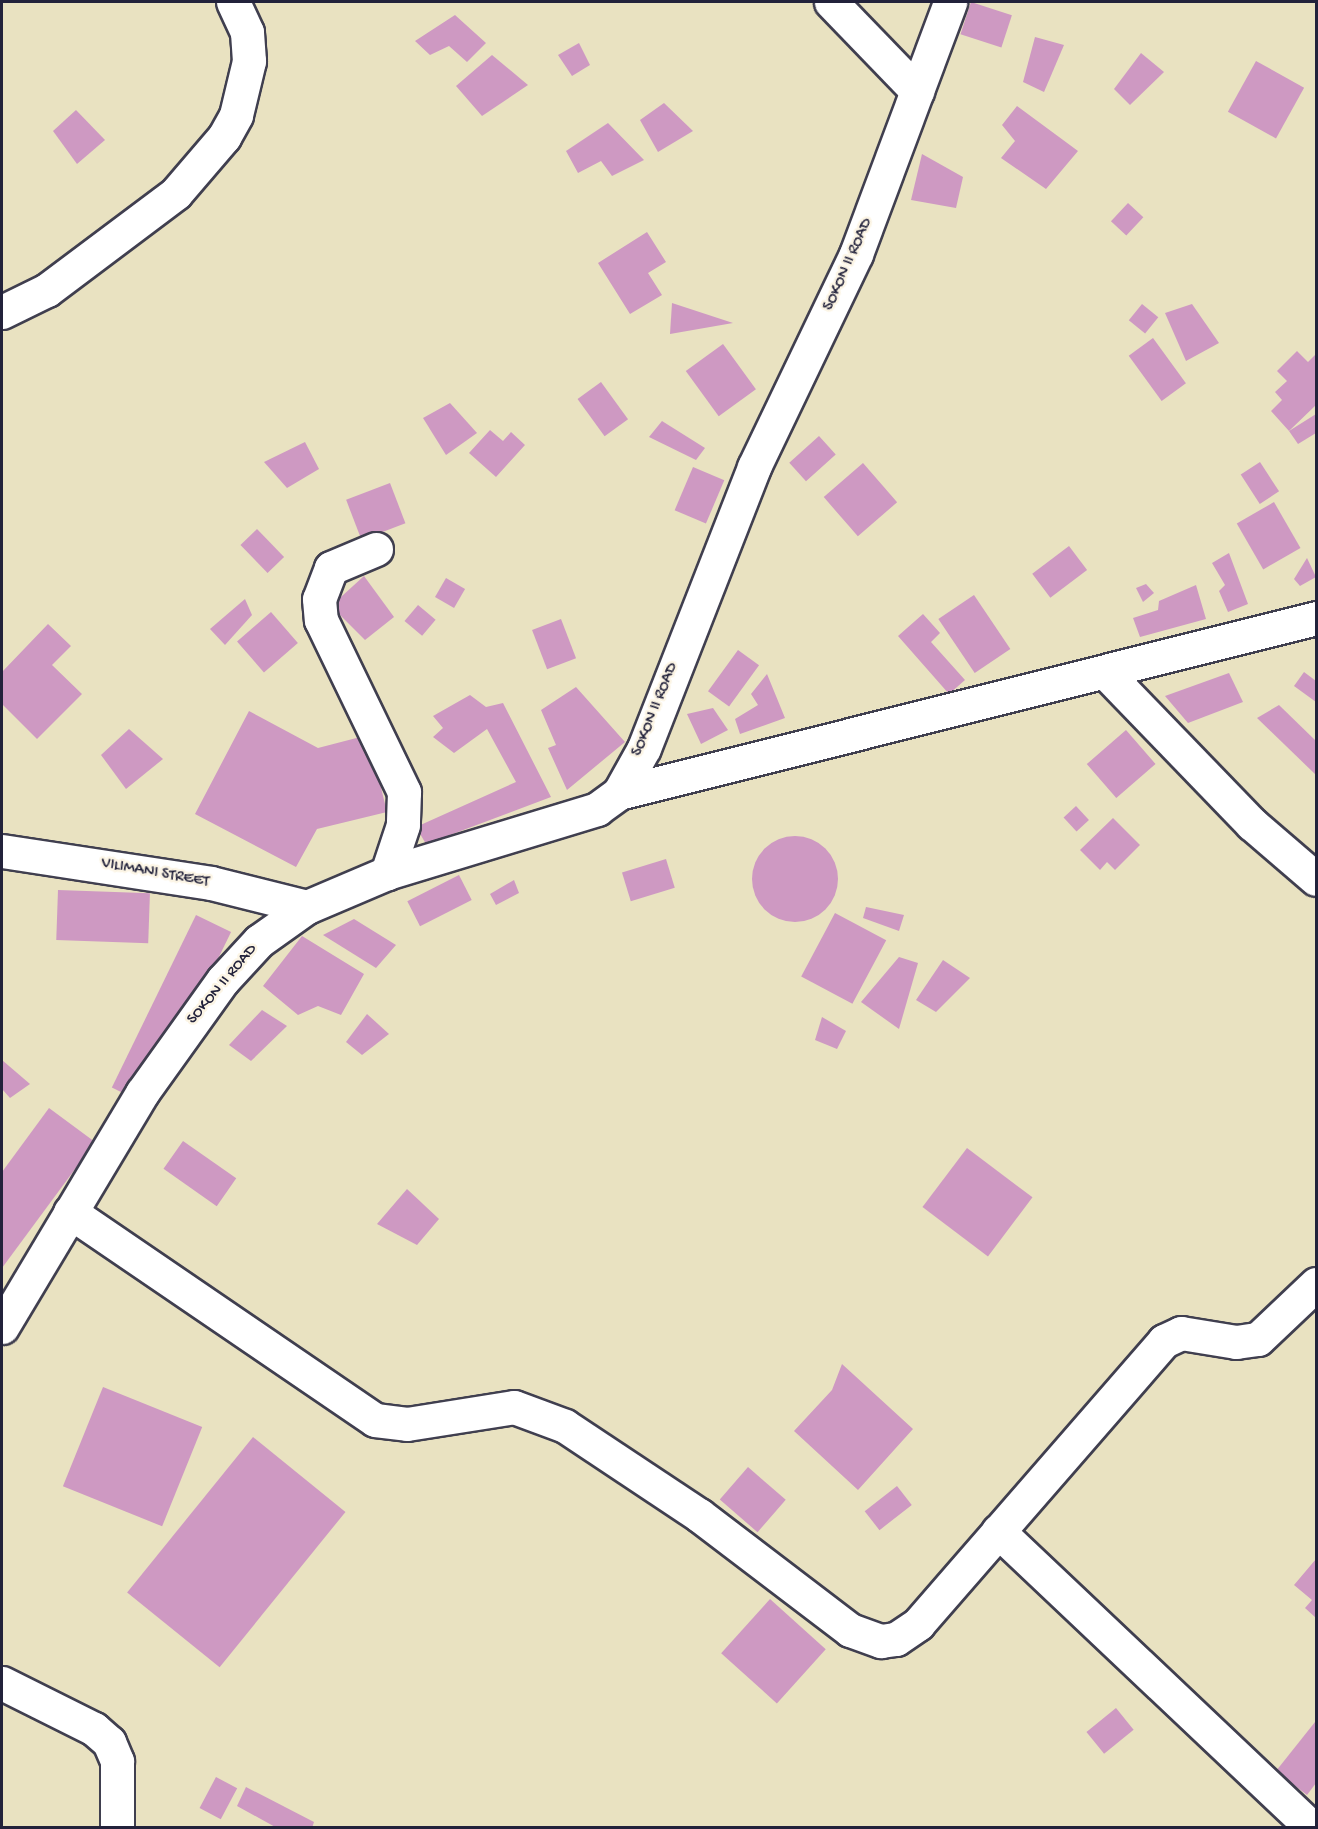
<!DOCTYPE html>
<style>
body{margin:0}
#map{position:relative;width:1318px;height:1829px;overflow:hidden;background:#e9e2c1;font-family:"Gochi Hand",sans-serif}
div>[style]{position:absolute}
.building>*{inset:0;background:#ce99c2;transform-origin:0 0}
.round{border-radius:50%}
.roads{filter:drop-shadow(2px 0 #403f4f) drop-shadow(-2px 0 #403f4f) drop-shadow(0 2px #403f4f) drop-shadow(0 -2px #403f4f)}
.street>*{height:33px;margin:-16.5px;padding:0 16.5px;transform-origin:16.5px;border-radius:16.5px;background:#fff}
.secondary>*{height:33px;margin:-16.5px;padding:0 16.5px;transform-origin:16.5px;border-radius:16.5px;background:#fff}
span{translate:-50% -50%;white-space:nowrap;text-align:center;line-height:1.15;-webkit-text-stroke:5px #fcf5e5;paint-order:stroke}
.street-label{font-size:16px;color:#22223b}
.frame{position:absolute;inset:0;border:3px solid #22223b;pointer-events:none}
</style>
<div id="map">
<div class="building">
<div style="left:971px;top:2px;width:43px;height:34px;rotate:18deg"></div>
<div style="clip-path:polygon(455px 15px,486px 43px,467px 62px,449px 46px,430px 55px,415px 41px)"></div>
<div style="clip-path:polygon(1035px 37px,1064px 45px,1044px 92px,1023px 82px)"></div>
<div style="clip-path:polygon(579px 43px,590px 65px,572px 76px,558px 55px)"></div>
<div style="clip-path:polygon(1141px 53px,1164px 72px,1130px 105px,1114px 89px)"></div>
<div style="clip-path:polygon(492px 55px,528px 85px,482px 116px,456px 86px)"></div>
<div style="left:1256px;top:61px;width:55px;height:58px;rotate:29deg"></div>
<div style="clip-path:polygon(664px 103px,693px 131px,658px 152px,640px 120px)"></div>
<div style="clip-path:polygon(1017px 106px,1078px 151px,1046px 189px,1001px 158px,1015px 141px,1002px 125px)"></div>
<div style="clip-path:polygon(76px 110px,105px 140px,77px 164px,53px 131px)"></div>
<div style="clip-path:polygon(608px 123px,644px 160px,612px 176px,601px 161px,578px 173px,566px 151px)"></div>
<div style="clip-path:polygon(922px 154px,963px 177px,956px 208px,911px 200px)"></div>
<div style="left:1128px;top:203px;width:21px;height:25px;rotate:43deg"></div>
<div style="clip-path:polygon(647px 232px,666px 262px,648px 273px,662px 295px,630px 314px,598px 263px)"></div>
<div style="clip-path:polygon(672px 303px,733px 323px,670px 334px)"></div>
<div style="left:1142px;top:304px;width:21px;height:21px;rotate:39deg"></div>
<div style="clip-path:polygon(1192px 304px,1219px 343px,1186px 361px,1165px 313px)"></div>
<div style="left:1153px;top:338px;width:56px;height:30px;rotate:54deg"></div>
<div style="left:723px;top:344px;width:56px;height:46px;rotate:54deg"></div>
<div style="clip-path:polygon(1297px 351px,1308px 362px,1316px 354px,1316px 405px,1289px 431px,1271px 411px,1282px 400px,1275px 392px,1287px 381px,1277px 371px)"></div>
<div style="left:601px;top:382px;width:46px;height:29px;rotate:54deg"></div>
<div style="clip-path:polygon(450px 403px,477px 433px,446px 455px,423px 418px)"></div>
<div style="clip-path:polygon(1316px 414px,1316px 433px,1298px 444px,1289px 431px)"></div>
<div style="clip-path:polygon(662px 421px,705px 448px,696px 460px,649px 437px)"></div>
<div style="clip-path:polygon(490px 430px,503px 441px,511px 432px,525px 445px,496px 477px,469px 453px)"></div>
<div style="left:819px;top:436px;width:25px;height:40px;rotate:48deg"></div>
<div style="clip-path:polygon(305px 442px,319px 469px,287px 488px,264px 462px)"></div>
<div style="left:1260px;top:462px;width:35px;height:23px;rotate:57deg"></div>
<div style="left:863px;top:463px;width:52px;height:52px;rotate:49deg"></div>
<div style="left:693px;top:467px;width:34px;height:47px;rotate:23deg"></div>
<div style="left:390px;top:483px;width:43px;height:47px;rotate:69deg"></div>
<div style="left:1274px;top:502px;width:53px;height:43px;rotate:60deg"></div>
<div style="left:257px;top:529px;width:39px;height:23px;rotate:46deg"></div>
<div style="left:1069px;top:546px;width:30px;height:46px;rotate:53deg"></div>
<div style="clip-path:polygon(1229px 553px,1248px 604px,1228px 612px,1219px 591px,1225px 585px,1212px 563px)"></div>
<div style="clip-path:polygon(1307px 558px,1316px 577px,1300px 586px,1294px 579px)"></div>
<div style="clip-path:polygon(364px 576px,394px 617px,365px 640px,331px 606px)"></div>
<div style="left:446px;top:578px;width:22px;height:22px;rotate:30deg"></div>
<div style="clip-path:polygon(1146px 584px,1154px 593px,1143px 602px,1136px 588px)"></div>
<div style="clip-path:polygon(1196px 585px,1206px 619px,1140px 637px,1133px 618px,1158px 610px,1159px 601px)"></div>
<div style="left:974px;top:595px;width:65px;height:43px;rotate:56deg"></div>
<div style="clip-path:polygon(245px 599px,252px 615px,225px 645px,210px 629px)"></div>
<div style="left:418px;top:605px;width:23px;height:21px;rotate:40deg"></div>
<div style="left:271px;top:612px;width:41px;height:45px;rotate:49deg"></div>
<div style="clip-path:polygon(923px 614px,940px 633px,931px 642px,965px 680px,949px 694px,898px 636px)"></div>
<div style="left:561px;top:619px;width:42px;height:31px;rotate:69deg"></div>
<div style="clip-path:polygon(48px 624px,71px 646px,52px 665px,82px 694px,37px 739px,2px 704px,2px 672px)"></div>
<div style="left:738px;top:650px;width:26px;height:51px;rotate:36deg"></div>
<div style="clip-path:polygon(1304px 672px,1316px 681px,1316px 702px,1294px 686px)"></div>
<div style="clip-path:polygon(1229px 673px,1243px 702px,1188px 723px,1165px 696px)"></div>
<div style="clip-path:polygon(767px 674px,785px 718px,740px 734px,735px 719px,758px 705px,751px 694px)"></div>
<div style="clip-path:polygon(576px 687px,625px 742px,567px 790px,548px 748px,556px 745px,541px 710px)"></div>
<div style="clip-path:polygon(470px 695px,486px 707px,503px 703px,551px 797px,426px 844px,416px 827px,516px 782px,487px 729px,454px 753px,433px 737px,443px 728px,433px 716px)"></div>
<div style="clip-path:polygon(1279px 705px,1316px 741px,1316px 775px,1257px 718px)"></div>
<div style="clip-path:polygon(713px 708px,728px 730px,701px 744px,687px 714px)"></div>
<div style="clip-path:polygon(249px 711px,318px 748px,368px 735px,387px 812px,317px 829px,296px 867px,195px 814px)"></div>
<div style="clip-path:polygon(129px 729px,163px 759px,126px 789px,101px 755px)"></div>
<div style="left:1126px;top:730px;width:45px;height:52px;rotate:49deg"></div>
<div style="left:1076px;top:806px;width:19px;height:17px;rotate:47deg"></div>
<div style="clip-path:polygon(1113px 818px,1140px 845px,1115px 870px,1107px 862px,1100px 870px,1080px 850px)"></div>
<div class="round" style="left:752px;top:836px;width:86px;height:86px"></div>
<div style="left:666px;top:859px;width:30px;height:46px;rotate:73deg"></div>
<div style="left:459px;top:875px;width:28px;height:58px;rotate:63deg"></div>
<div style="clip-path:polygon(514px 880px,519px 893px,496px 905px,490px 894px)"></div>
<div style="left:58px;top:890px;width:92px;height:50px;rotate:2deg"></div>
<div style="clip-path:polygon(866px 907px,904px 915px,899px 931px,863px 918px)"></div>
<div style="left:835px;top:913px;width:58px;height:72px;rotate:28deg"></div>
<div style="left:196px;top:915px;width:39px;height:192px;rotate:26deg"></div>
<div style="clip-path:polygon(354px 919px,396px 945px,376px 968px,323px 935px)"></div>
<div style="clip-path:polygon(302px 936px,364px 974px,341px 1015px,318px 1006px,298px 1015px,263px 986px)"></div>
<div style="clip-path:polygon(899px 957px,918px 963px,899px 1029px,861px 1002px)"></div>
<div style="clip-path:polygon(943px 960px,970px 978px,936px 1012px,916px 1000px)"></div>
<div style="clip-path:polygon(262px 1010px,287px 1026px,251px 1061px,229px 1045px)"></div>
<div style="clip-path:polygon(367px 1014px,389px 1034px,362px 1055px,346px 1042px)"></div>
<div style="clip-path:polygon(822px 1017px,846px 1031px,837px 1049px,815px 1040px)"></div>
<div style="clip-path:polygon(2px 1060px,30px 1084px,10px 1098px,2px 1089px)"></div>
<div style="clip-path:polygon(49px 1108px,95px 1142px,2px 1268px,2px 1172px)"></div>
<div style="left:183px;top:1141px;width:65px;height:34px;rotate:35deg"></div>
<div style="left:967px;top:1148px;width:82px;height:74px;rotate:37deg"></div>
<div style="clip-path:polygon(407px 1189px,439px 1219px,417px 1245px,377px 1224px)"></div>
<div style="clip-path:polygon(842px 1364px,913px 1429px,858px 1490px,794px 1431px,832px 1390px)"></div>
<div style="left:103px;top:1387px;width:107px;height:107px;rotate:22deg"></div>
<div style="left:253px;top:1437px;width:119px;height:200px;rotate:39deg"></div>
<div style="left:748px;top:1467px;width:50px;height:43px;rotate:41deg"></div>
<div style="left:897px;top:1486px;width:24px;height:41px;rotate:52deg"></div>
<div style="clip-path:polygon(1316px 1559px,1316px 1618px,1305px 1608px,1312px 1600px,1294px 1585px)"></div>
<div style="left:770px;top:1599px;width:75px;height:73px;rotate:42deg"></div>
<div style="left:1116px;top:1708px;width:28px;height:38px;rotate:51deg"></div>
<div style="clip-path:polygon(1315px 1722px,1316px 1783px,1307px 1795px,1276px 1771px)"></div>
<div style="left:216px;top:1777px;width:24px;height:35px;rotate:28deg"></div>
<div style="clip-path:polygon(246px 1787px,314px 1822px,312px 1828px,277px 1828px,237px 1806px)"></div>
</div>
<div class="roads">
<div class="street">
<div style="left:831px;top:2px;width:124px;rotate:46deg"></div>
<div style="left:2px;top:312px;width:50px;rotate:-26.1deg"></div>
<div style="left:47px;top:290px;width:161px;rotate:-36.9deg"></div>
<div style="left:176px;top:193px;width:74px;rotate:-49.4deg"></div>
<div style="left:224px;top:137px;width:25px;rotate:-61deg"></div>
<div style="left:236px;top:115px;width:56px;rotate:-76.5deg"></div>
<div style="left:249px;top:61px;width:29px;rotate:-94deg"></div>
<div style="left:247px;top:32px;width:33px;rotate:-115deg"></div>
<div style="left:376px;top:549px;width:49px;rotate:157.1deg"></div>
<div style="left:331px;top:568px;width:33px;rotate:111deg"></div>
<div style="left:319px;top:599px;width:21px;rotate:85deg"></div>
<div style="left:321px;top:620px;width:191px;rotate:64.2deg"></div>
<div style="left:404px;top:792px;width:33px;rotate:92deg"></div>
<div style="left:403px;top:825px;width:51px;rotate:108.4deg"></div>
<div style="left:1108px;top:675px;width:207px;rotate:46deg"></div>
<div style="left:1252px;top:824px;width:84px;rotate:40.7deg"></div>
<div style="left:619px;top:793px;width:719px;rotate:-14.09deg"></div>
<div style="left:2px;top:851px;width:211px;rotate:8.7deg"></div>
<div style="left:211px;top:883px;width:99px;rotate:14deg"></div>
<div style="left:70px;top:1212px;width:369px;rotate:34.3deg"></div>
<div style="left:375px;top:1420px;width:32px;rotate:7deg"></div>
<div style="left:407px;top:1424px;width:108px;rotate:-9deg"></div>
<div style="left:514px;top:1407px;width:54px;rotate:20.4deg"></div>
<div style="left:565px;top:1426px;width:161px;rotate:33.6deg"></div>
<div style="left:699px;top:1515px;width:190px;rotate:37.3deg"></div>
<div style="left:850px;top:1630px;width:33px;rotate:20deg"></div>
<div style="left:881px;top:1641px;width:15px;rotate:-8deg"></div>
<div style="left:896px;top:1639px;width:27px;rotate:-34deg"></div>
<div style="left:918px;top:1624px;width:375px;rotate:-49deg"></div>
<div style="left:1164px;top:1341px;width:19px;rotate:-25deg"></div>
<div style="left:1181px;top:1333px;width:56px;rotate:9.3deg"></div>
<div style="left:1236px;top:1342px;width:22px;rotate:-8deg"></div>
<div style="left:1258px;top:1339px;width:80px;rotate:-43.5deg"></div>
<div style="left:998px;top:1531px;width:427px;rotate:43.4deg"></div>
<div style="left:2px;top:1683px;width:103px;rotate:26.6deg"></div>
<div style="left:94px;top:1729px;width:20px;rotate:41deg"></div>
<div style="left:109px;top:1742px;width:21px;rotate:67deg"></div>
<div style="left:117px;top:1761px;width:67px;rotate:90deg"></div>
</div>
<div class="secondary">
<div style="left:2px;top:1327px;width:273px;rotate:-59.1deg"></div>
<div style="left:142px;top:1093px;width:139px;rotate:-54.4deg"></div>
<div style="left:223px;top:980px;width:53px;rotate:-47.3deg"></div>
<div style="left:259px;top:941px;width:59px;rotate:-35.3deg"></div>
<div style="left:307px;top:907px;width:87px;rotate:-23deg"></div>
<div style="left:387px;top:873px;width:220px;rotate:-16.9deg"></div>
<div style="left:597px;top:809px;width:27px;rotate:-36deg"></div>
<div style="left:619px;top:793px;width:51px;rotate:-60.9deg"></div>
<div style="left:644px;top:748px;width:302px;rotate:-68.6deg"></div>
<div style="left:754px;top:467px;width:236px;rotate:-64.4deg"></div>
<div style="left:856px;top:254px;width:269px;rotate:-69.5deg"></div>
</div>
</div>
<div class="street-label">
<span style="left:849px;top:265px;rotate:-66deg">SOKON II ROAD</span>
<span style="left:656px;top:710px;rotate:-68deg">SOKON II ROAD</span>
<span style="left:155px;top:874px;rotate:10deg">VILIMANI STREET</span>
<span style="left:223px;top:985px;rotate:-50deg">SOKON II ROAD</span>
</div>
<div class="frame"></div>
</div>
